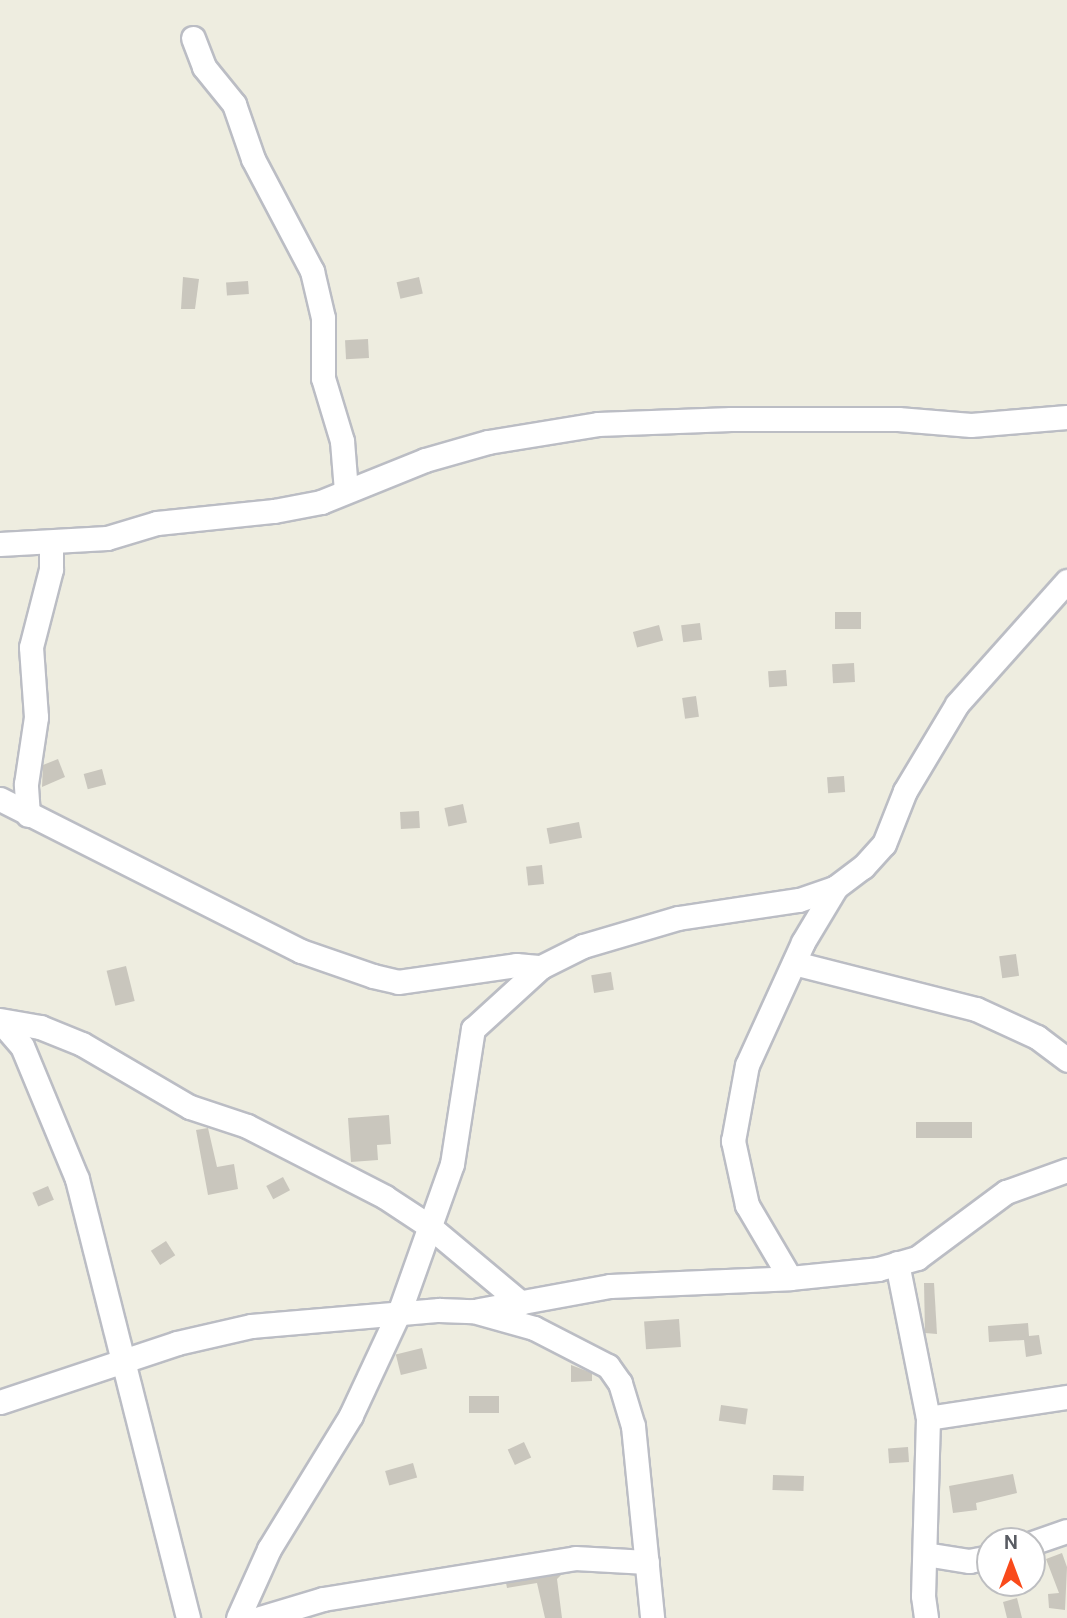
<!DOCTYPE html>
<style>
body{margin:0}
#map{position:relative;width:1067px;height:1618px;overflow:hidden;background:#eeede0;font-family:"DM Sans",sans-serif}
div>[style]{position:absolute}
.building>*{inset:0;background:#c9c6bd;transform-origin:0 0}
.roads{filter:drop-shadow(2px 0 #bbbdc4) drop-shadow(-2px 0 #bbbdc4) drop-shadow(0 2px #bbbdc4) drop-shadow(0 -2px #bbbdc4)}
.minor>*{height:23px;margin:-11.5px;padding:0 11.5px;transform-origin:11.5px;border-radius:11.5px;background:#fff}
span{translate:-50% -50%;white-space:nowrap;text-align:center;line-height:1.15;-webkit-text-stroke:5px #fff;paint-order:stroke}
.north{position:absolute;left:976px;top:1527px;width:70px;height:70px;box-sizing:border-box;background:#fff;border:2px solid #bdbec1;border-radius:50%;rotate:0deg;font-size:19px;font-weight:700;line-height:28px;text-align:center;color:#595c63}
.north::after{content:'';display:block;margin:auto;width:24px;height:32px;background:#f94a1b;clip-path:polygon(50% 0,100% 100%,50% 72%,0 100%)}
</style>
<div id="map">
<div class="building">
<div style="clip-path:polygon(183px 277px,199px 279px,195px 309px,181px 309px)"></div>
<div style="left:419px;top:277px;width:17px;height:23px;rotate:77deg"></div>
<div style="left:248px;top:281px;width:13px;height:22px;rotate:86deg"></div>
<div style="left:368px;top:339px;width:19px;height:23px;rotate:87deg"></div>
<div style="left:861px;top:612px;width:17px;height:26px;rotate:90deg"></div>
<div style="left:700px;top:623px;width:17px;height:19px;rotate:83deg"></div>
<div style="left:659px;top:625px;width:16px;height:27px;rotate:75deg"></div>
<div style="left:854px;top:663px;width:19px;height:22px;rotate:87deg"></div>
<div style="left:786px;top:670px;width:16px;height:18px;rotate:86deg"></div>
<div style="left:696px;top:696px;width:21px;height:14px;rotate:82deg"></div>
<div style="clip-path:polygon(58px 759px,65px 777px,42px 787px,43px 765px)"></div>
<div style="left:102px;top:769px;width:16px;height:19px;rotate:75deg"></div>
<div style="left:844px;top:776px;width:16px;height:17px;rotate:86deg"></div>
<div style="left:463px;top:804px;width:19px;height:19px;rotate:78deg"></div>
<div style="left:419px;top:811px;width:17px;height:19px;rotate:87deg"></div>
<div style="left:579px;top:822px;width:16px;height:33px;rotate:79deg"></div>
<div style="left:542px;top:865px;width:19px;height:16px;rotate:84deg"></div>
<div style="left:1016px;top:954px;width:22px;height:17px;rotate:82deg"></div>
<div style="left:126px;top:966px;width:36px;height:20px;rotate:76deg"></div>
<div style="left:611px;top:972px;width:18px;height:20px;rotate:81deg"></div>
<div style="clip-path:polygon(389px 1115px,391px 1144px,377px 1145px,378px 1160px,351px 1162px,348px 1118px)"></div>
<div style="left:972px;top:1122px;width:16px;height:56px;rotate:90deg"></div>
<div style="clip-path:polygon(208px 1128px,217px 1167px,234px 1164px,238px 1189px,208px 1195px,196px 1130px)"></div>
<div style="left:283px;top:1177px;width:15px;height:19px;rotate:62deg"></div>
<div style="left:48px;top:1186px;width:15px;height:17px;rotate:67deg"></div>
<div style="left:166px;top:1241px;width:17px;height:18px;rotate:57deg"></div>
<div style="clip-path:polygon(924px 1283px,934px 1283px,937px 1334px,925px 1333px)"></div>
<div style="left:679px;top:1319px;width:28px;height:35px;rotate:86deg"></div>
<div style="clip-path:polygon(1028px 1323px,1029px 1336px,1039px 1335px,1042px 1354px,1026px 1357px,1024px 1340px,989px 1342px,988px 1326px)"></div>
<div style="left:422px;top:1348px;width:21px;height:27px;rotate:76deg"></div>
<div style="clip-path:polygon(571px 1365px,592px 1373px,592px 1381px,571px 1382px)"></div>
<div style="left:469px;top:1396px;width:30px;height:17px"></div>
<div style="left:721px;top:1405px;width:27px;height:16px;rotate:8deg"></div>
<div style="left:524px;top:1442px;width:17px;height:18px;rotate:65deg"></div>
<div style="left:908px;top:1447px;width:15px;height:20px;rotate:86deg"></div>
<div style="left:413px;top:1463px;width:15px;height:29px;rotate:74deg"></div>
<div style="clip-path:polygon(1013px 1474px,1017px 1493px,976px 1503px,977px 1510px,953px 1513px,949px 1486px)"></div>
<div style="left:773px;top:1475px;width:31px;height:15px;rotate:2deg"></div>
<div style="clip-path:polygon(1062px 1553px,1067px 1567px,1065px 1610px,1049px 1608px,1048px 1594px,1059px 1593px,1046px 1559px)"></div>
<div style="clip-path:polygon(562px 1574px,557px 1579px,562px 1618px,545px 1618px,537px 1583px,507px 1588px,506px 1583px)"></div>
<div style="clip-path:polygon(1017px 1598px,1022px 1618px,1007px 1618px,1003px 1602px)"></div>
</div>
<div class="roads">
<div class="minor">
<div style="left:193px;top:38px;width:31px;rotate:69deg"></div>
<div style="left:204px;top:67px;width:48px;rotate:51deg"></div>
<div style="left:234px;top:104px;width:58px;rotate:70.9deg"></div>
<div style="left:253px;top:159px;width:127px;rotate:62.2deg"></div>
<div style="left:312px;top:271px;width:48px;rotate:76.8deg"></div>
<div style="left:323px;top:318px;width:60px;rotate:90deg"></div>
<div style="left:323px;top:378px;width:66px;rotate:73.2deg"></div>
<div style="left:342px;top:441px;width:50px;rotate:85.4deg"></div>
<div style="left:0;top:544px;width:107px;rotate:-3.2deg"></div>
<div style="left:107px;top:538px;width:52px;rotate:-16.7deg"></div>
<div style="left:157px;top:523px;width:118px;rotate:-5.9deg"></div>
<div style="left:274px;top:511px;width:48px;rotate:-10.8deg"></div>
<div style="left:321px;top:502px;width:112px;rotate:-22deg"></div>
<div style="left:425px;top:460px;width:66px;rotate:-15.9deg"></div>
<div style="left:488px;top:442px;width:111px;rotate:-9.3deg"></div>
<div style="left:598px;top:424px;width:133px;rotate:-2.2deg"></div>
<div style="left:731px;top:419px;width:167px"></div>
<div style="left:898px;top:419px;width:73px;rotate:4.7deg"></div>
<div style="left:971px;top:425px;width:96px;rotate:-4.8deg"></div>
<div style="left:0;top:799px;width:337px;rotate:26.8deg"></div>
<div style="left:301px;top:951px;width:76px;rotate:19.1deg"></div>
<div style="left:373px;top:976px;width:26px;rotate:13deg"></div>
<div style="left:398px;top:982px;width:119px;rotate:-8.2deg"></div>
<div style="left:516px;top:965px;width:25px;rotate:5deg"></div>
<div style="left:28px;top:815px;width:31px;rotate:-94deg"></div>
<div style="left:26px;top:784px;width:68px;rotate:-81.5deg"></div>
<div style="left:36px;top:717px;width:70px;rotate:-94.1deg"></div>
<div style="left:31px;top:647px;width:81px;rotate:-75.6deg"></div>
<div style="left:51px;top:569px;width:26px;rotate:-90deg"></div>
<div style="left:794px;top:963px;width:188px;rotate:14.2deg"></div>
<div style="left:976px;top:1009px;width:67px;rotate:24.7deg"></div>
<div style="left:1037px;top:1037px;width:38px;rotate:37deg"></div>
<div style="left:0;top:1020px;width:41px;rotate:9.9deg"></div>
<div style="left:40px;top:1027px;width:45px;rotate:22deg"></div>
<div style="left:82px;top:1044px;width:125px;rotate:30.3deg"></div>
<div style="left:190px;top:1107px;width:60px;rotate:18.4deg"></div>
<div style="left:247px;top:1126px;width:155px;rotate:27.2deg"></div>
<div style="left:385px;top:1197px;width:53px;rotate:33.4deg"></div>
<div style="left:429px;top:1226px;width:120px;rotate:39.9deg"></div>
<div style="left:0;top:1021px;width:33px;rotate:49deg"></div>
<div style="left:22px;top:1046px;width:144px;rotate:67.5deg"></div>
<div style="left:77px;top:1179px;width:453px;rotate:75.8deg"></div>
<div style="left:897px;top:1263px;width:158px;rotate:78.7deg"></div>
<div style="left:928px;top:1418px;width:178px;rotate:91.6deg"></div>
<div style="left:923px;top:1596px;width:22px;rotate:82deg"></div>
<div style="left:790px;top:1278px;width:85px;rotate:-120.5deg"></div>
<div style="left:747px;top:1205px;width:66px;rotate:-102.3deg"></div>
<div style="left:733px;top:1141px;width:77px;rotate:-79.6deg"></div>
<div style="left:747px;top:1065px;width:135px;rotate:-65.5deg"></div>
<div style="left:803px;top:942px;width:64px;rotate:-59deg"></div>
<div style="left:479px;top:1310px;width:133px;rotate:-10.4deg"></div>
<div style="left:610px;top:1286px;width:180px;rotate:-2.5deg"></div>
<div style="left:790px;top:1278px;width:88px;rotate:-5.8deg"></div>
<div style="left:878px;top:1269px;width:41px;rotate:-15.8deg"></div>
<div style="left:917px;top:1258px;width:111px;rotate:-36.6deg"></div>
<div style="left:1006px;top:1192px;width:65px;rotate:-19.8deg"></div>
<div style="left:0;top:1402px;width:187px;rotate:-18.4deg"></div>
<div style="left:177px;top:1343px;width:76px;rotate:-12.9deg"></div>
<div style="left:251px;top:1326px;width:189px;rotate:-4.9deg"></div>
<div style="left:439px;top:1310px;width:34px;rotate:2deg"></div>
<div style="left:473px;top:1311px;width:63px;rotate:15.6deg"></div>
<div style="left:534px;top:1328px;width:83px;rotate:27.2deg"></div>
<div style="left:608px;top:1366px;width:21px;rotate:55deg"></div>
<div style="left:620px;top:1383px;width:45px;rotate:73.2deg"></div>
<div style="left:633px;top:1426px;width:193px;rotate:84.3deg"></div>
<div style="left:928px;top:1418px;width:141px;rotate:-8.6deg"></div>
<div style="left:1032px;top:1543px;width:37px;rotate:-19deg"></div>
<div style="left:925px;top:1554px;width:45px;rotate:9deg"></div>
<div style="left:969px;top:1561px;width:21px;rotate:-11deg"></div>
<div style="left:238px;top:1618px;width:76px;rotate:-65.8deg"></div>
<div style="left:269px;top:1549px;width:157px;rotate:-58.5deg"></div>
<div style="left:351px;top:1415px;width:116px;rotate:-65deg"></div>
<div style="left:400px;top:1310px;width:155px;rotate:-70.4deg"></div>
<div style="left:452px;top:1164px;width:137px;rotate:-81.2deg"></div>
<div style="left:473px;top:1029px;width:92px;rotate:-42.4deg"></div>
<div style="left:541px;top:967px;width:47px;rotate:-26.6deg"></div>
<div style="left:583px;top:946px;width:99px;rotate:-16.4deg"></div>
<div style="left:678px;top:918px;width:122px;rotate:-8.5deg"></div>
<div style="left:799px;top:900px;width:39px;rotate:-19deg"></div>
<div style="left:836px;top:887px;width:34px;rotate:-37deg"></div>
<div style="left:863px;top:867px;width:31px;rotate:-48deg"></div>
<div style="left:884px;top:844px;width:57px;rotate:-68.4deg"></div>
<div style="left:905px;top:791px;width:101px;rotate:-59.1deg"></div>
<div style="left:957px;top:704px;width:165px;rotate:-48.2deg"></div>
<div style="left:260px;top:1618px;width:66px;rotate:-16.8deg"></div>
<div style="left:323px;top:1599px;width:255px;rotate:-9.2deg"></div>
<div style="left:575px;top:1558px;width:72px;rotate:3.2deg"></div>
</div>
</div>
<div class="north">N</div>
</div>
